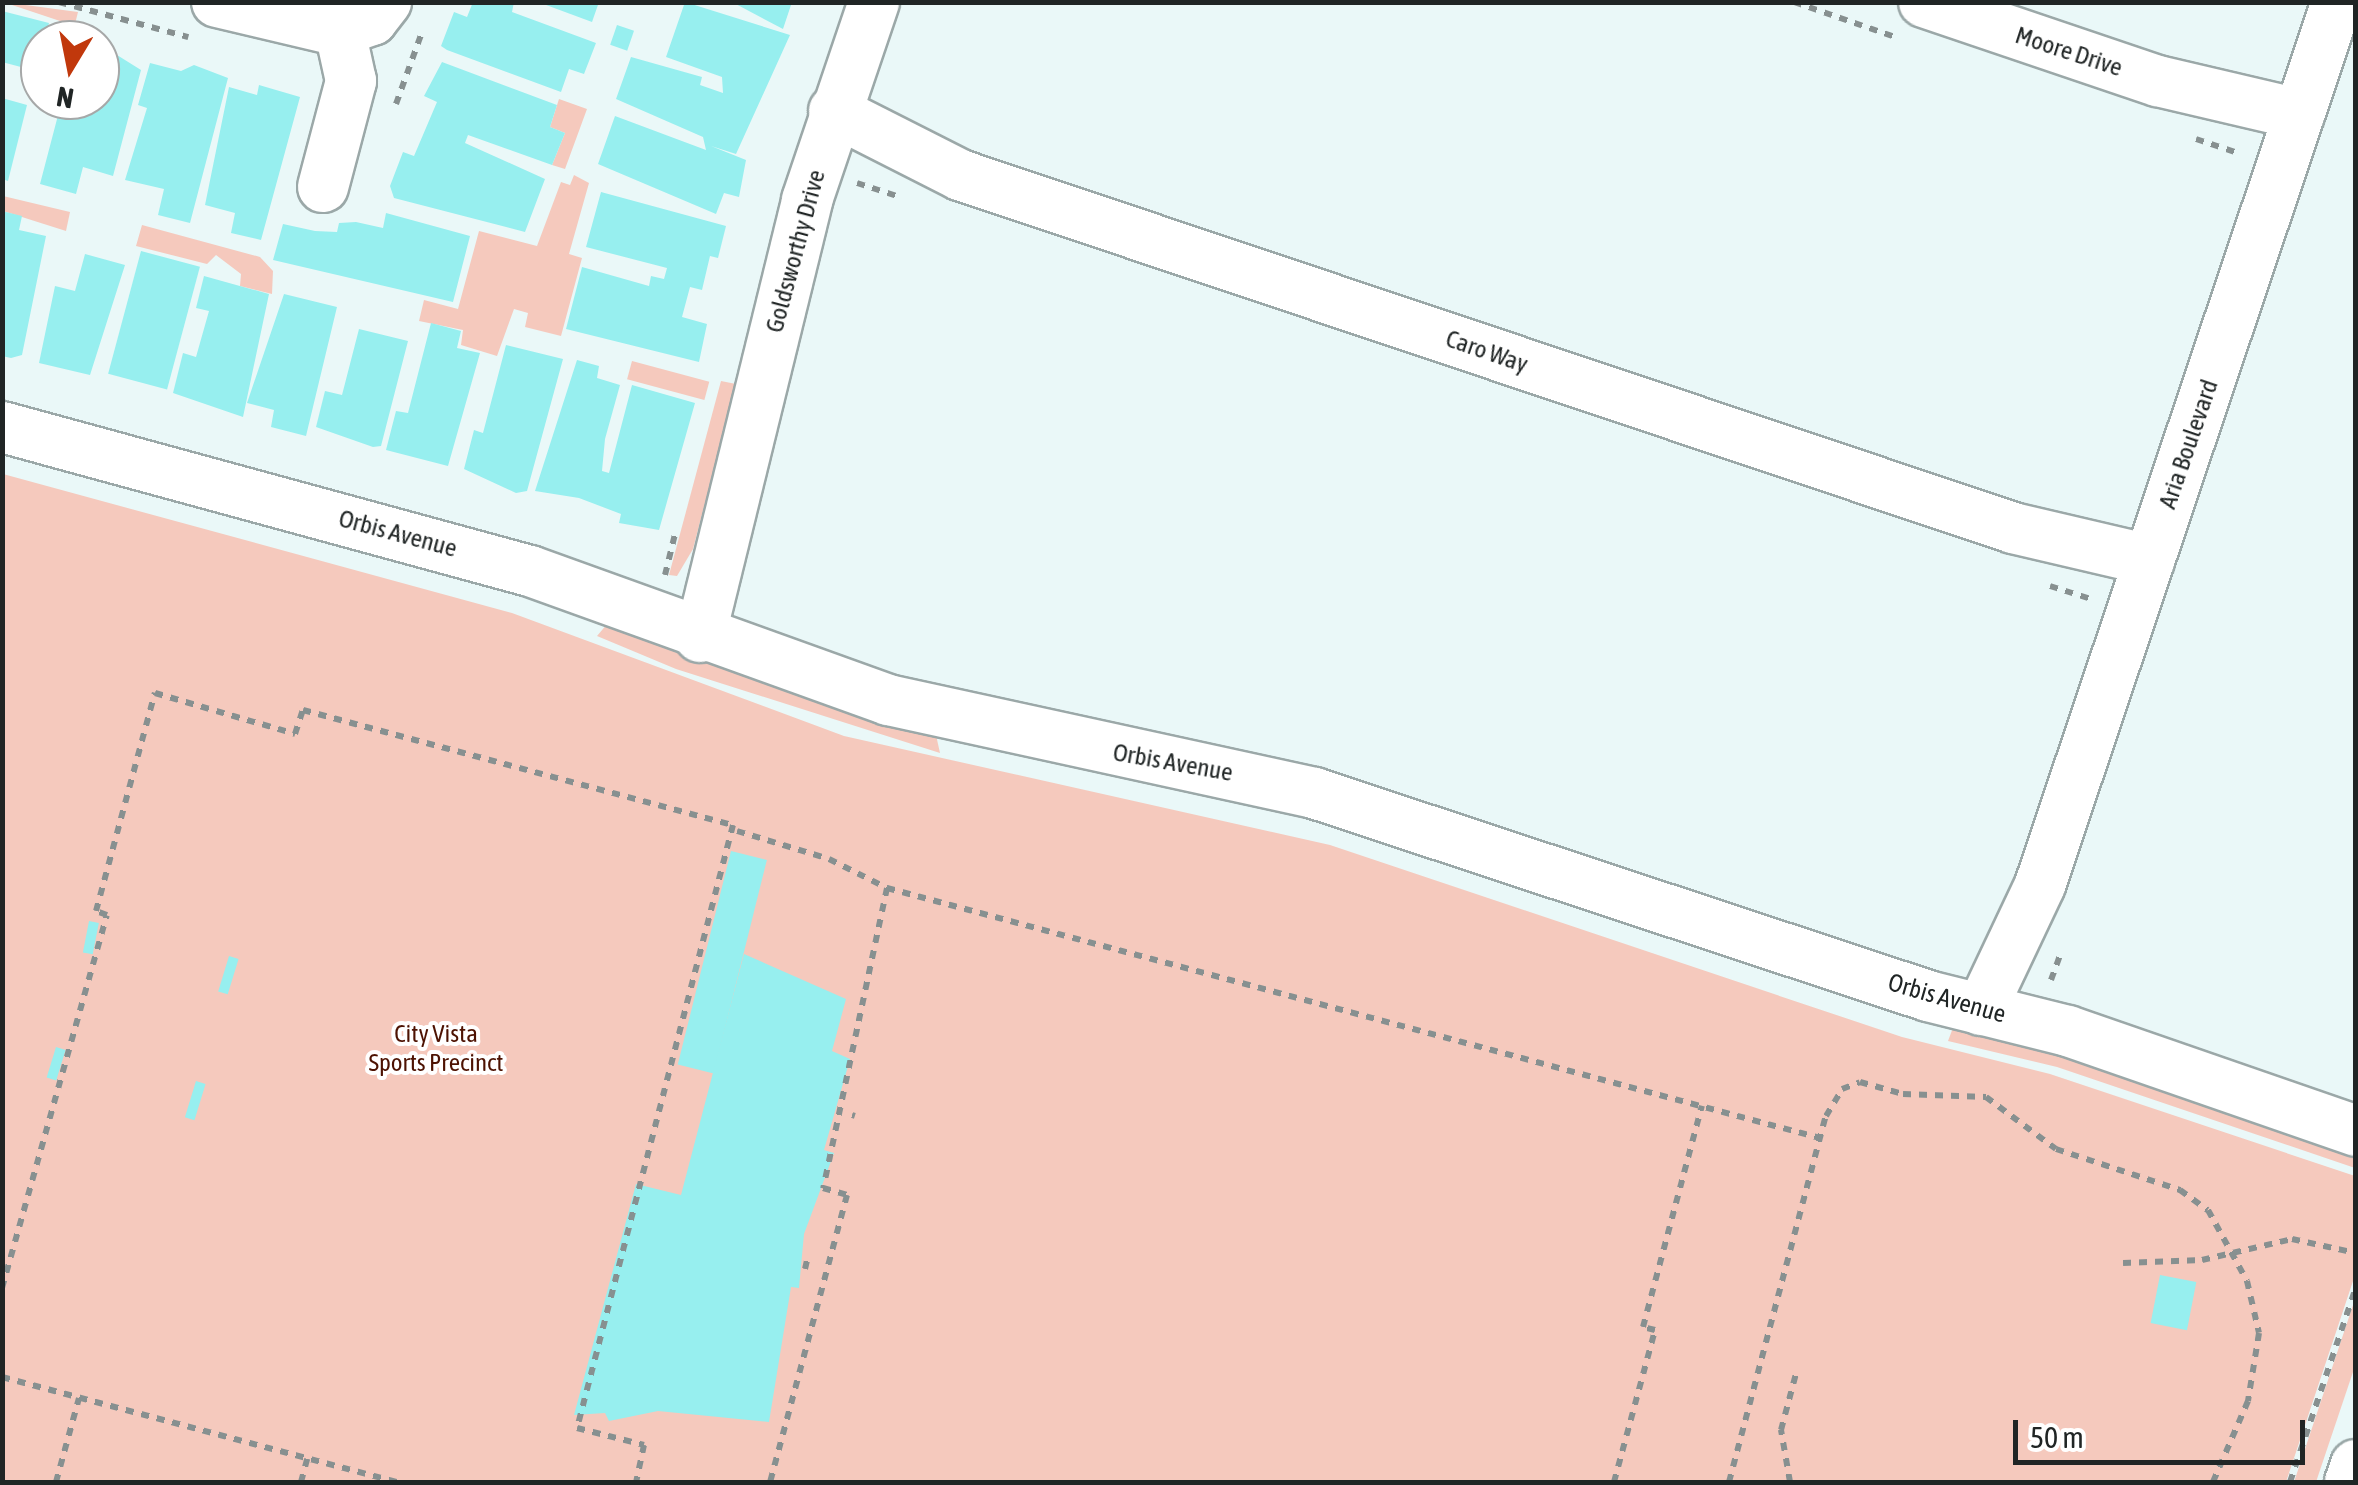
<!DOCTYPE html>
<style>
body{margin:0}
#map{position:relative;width:2358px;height:1485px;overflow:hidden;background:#eaf8f8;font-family:"Asap Condensed",sans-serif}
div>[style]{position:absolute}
.green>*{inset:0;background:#f5c9bd;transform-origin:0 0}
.building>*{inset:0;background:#97efef;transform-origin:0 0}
.path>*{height:6px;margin-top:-3px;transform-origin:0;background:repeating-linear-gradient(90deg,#879090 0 8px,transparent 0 16px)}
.roads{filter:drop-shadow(2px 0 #9ba8a8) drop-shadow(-2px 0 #9ba8a8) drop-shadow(0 2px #9ba8a8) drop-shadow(0 -2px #9ba8a8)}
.minor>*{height:50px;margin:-25px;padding:0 25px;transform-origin:25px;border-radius:25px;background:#fff}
span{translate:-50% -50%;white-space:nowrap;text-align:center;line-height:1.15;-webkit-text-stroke:8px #fff;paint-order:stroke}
.street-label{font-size:25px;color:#202525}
.park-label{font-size:25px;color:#4d1202}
.frame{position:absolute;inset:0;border:5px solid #202525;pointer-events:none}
.north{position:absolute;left:20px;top:20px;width:100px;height:100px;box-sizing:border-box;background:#fff;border:2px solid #a6a8a8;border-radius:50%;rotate:190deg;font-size:28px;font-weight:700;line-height:40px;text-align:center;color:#202525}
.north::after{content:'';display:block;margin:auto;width:35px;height:45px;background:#c1380c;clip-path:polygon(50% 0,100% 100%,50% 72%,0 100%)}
.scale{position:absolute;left:2013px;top:1420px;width:292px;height:45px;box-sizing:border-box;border:5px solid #202525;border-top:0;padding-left:12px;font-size:30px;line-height:35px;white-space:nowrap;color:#202525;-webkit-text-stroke:8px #fff;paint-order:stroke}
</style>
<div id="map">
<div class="green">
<div style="clip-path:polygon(3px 2px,78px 12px,71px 40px,59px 40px,63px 22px)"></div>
<div style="clip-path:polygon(559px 99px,587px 109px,565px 169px,552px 165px,565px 133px,550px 127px)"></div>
<div style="clip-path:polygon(574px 175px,589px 183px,569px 254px,582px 258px,561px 336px,525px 327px,528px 313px,514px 309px,497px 356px,461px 345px,463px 330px,419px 321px,424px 300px,458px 309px,479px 231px,537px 246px,561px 182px,570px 185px)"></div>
<div style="clip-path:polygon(3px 196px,70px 212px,66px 231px,3px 211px)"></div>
<div style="clip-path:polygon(142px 225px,260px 257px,273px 271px,272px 294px,240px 286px,241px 274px,216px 255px,207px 264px,136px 246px)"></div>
<div style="left:632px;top:361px;width:80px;height:19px;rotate:15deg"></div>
<div style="clip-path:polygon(721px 381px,736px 384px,693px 549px,677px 576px,669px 575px)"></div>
<div style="clip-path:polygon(3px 474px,512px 613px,844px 736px,1330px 845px,1902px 1037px,2050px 1074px,2355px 1176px,2355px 1275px,2286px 1482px,3px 1482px)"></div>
<div style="clip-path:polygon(608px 623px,825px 704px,936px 735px,940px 753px,676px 669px,597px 636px)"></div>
<div style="clip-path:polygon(1954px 1025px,2056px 1049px,2355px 1149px,2355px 1168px,2057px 1067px,1948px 1041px)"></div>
<div style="clip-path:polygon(2355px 1299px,2355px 1366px,2316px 1482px,2294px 1482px)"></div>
</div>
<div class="building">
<div style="clip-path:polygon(473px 2px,514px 2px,512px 12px,596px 43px,584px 74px,569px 69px,561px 92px,447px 50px,441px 46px,454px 12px,467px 17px)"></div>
<div style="clip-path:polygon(538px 2px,599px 2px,592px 22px)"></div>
<div style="clip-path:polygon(685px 2px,790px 35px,736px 154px,711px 146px,746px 160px,739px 197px,724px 193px,716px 214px,598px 164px,615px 116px,706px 150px,703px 137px,616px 99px,631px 57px,702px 77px,700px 85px,723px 93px,722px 77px,666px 57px)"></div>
<div style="clip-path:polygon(732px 2px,792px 2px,783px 29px)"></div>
<div style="clip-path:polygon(2px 11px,49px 23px,36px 71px,2px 62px)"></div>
<div style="left:617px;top:25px;width:18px;height:21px;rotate:19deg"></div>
<div style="clip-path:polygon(101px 45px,141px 70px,113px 176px,83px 167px,76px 194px,40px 184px,62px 100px,100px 100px)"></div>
<div style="clip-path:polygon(442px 62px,557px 105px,550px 127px,565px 133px,552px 165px,468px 135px,465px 143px,545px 179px,525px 232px,394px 198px,390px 186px,403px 152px,414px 156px,437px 102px,424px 96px)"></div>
<div style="clip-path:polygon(150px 63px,181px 71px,194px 65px,228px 78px,190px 223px,158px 215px,164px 189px,125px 180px,147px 108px,138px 105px)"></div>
<div style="clip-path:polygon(259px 85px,300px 97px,261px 240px,231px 233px,235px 213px,205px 205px,229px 87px,257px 95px)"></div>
<div style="clip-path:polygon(2px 98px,27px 105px,8px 181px,2px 179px)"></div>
<div style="clip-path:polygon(601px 192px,726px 226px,718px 258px,710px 256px,702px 290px,690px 287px,682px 317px,707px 324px,699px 362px,566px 329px,582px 267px,649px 286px,651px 276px,664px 279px,667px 268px,586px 247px)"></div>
<div style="clip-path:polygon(2px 211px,22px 216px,19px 230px,46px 236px,22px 355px,11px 358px,2px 356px)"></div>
<div style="clip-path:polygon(386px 213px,470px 236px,453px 302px,273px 260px,283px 224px,315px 231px,337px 232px,339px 223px,356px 222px,383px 228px)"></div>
<div style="left:141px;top:251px;width:61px;height:127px;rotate:15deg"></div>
<div style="clip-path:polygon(85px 254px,125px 265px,90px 375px,39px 363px,55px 286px,75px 291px)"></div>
<div style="clip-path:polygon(204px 276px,269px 294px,243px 417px,173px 393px,183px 353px,196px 357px,209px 311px,196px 308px)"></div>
<div style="clip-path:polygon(284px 294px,337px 307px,306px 436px,271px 427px,274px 410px,247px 403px)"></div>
<div style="clip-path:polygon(431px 323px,461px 331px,457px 348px,480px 353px,448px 466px,386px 450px,396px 411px,408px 413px)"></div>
<div style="clip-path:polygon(359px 329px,408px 341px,381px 446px,373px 447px,316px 427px,325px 391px,342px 395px)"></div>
<div style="clip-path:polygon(506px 345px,563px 359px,527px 491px,516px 493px,464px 469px,474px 430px,483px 433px)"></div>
<div style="clip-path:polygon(577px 360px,599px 366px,597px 378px,620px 385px,605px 439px,602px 471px,609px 473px,632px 385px,695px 403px,659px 530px,619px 523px,621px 514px,579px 498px,535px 491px)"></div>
<div style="left:731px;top:851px;width:37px;height:220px;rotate:14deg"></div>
<div style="left:89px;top:921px;width:10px;height:32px;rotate:11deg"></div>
<div style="clip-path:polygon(744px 954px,846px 999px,832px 1051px,850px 1059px,824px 1150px,834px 1153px,804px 1234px,799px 1288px,791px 1287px,769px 1422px,658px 1411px,609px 1421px,605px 1413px,574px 1415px,636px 1184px,681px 1195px)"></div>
<div style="left:229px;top:956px;width:10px;height:37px;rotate:17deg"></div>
<div style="left:56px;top:1047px;width:10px;height:32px;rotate:17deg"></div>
<div style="left:196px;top:1081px;width:10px;height:38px;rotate:17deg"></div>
<div style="left:2160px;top:1275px;width:37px;height:49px;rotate:11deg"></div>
</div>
<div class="path">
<div style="left:59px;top:2px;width:134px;rotate:15.2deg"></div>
<div style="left:1794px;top:2px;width:107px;rotate:19.1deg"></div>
<div style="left:396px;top:104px;width:77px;rotate:-70.1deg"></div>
<div style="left:2196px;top:139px;width:47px;rotate:18.4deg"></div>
<div style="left:857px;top:183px;width:42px;rotate:18deg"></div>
<div style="left:665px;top:575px;width:42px;rotate:-76.3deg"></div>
<div style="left:2050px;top:586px;width:43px;rotate:17.6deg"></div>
<div style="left:737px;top:831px;width:96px;rotate:16.9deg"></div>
<div style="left:829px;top:859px;width:65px;rotate:26.6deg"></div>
<div style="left:887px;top:888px;width:307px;rotate:102deg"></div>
<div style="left:823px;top:1188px;width:25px;rotate:16deg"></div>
<div style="left:847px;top:1195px;width:297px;rotate:105deg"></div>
<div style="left:887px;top:888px;width:966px;rotate:15deg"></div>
<div style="left:2051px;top:980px;width:29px;rotate:-70deg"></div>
<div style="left:852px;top:1115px;width:3px;rotate:18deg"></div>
<div style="left:2123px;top:1263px;width:79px;rotate:-2.2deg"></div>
<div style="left:2202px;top:1260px;width:92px;rotate:-13.1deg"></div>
<div style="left:2292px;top:1239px;width:66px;rotate:12.3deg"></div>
<div style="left:805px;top:1269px;width:9px;rotate:-77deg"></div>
<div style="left:2px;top:1288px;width:387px;rotate:-74.3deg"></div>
<div style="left:107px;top:915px;width:12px;rotate:-160deg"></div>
<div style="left:96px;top:911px;width:226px;rotate:-74.9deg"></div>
<div style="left:155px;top:693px;width:146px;rotate:16.3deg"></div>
<div style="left:295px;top:734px;width:25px;rotate:-72deg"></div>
<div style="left:303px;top:710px;width:445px;rotate:15deg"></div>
<div style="left:733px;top:825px;width:623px;rotate:104.5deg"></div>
<div style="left:577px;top:1428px;width:69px;rotate:14.2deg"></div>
<div style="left:644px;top:1445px;width:38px;rotate:102deg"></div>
<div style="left:2px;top:1377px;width:409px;rotate:14.9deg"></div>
<div style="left:56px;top:1482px;width:87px;rotate:-74.7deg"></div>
<div style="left:301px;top:1482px;width:24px;rotate:-75deg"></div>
<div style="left:1614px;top:1482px;width:157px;rotate:-74.9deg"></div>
<div style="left:1655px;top:1330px;width:12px;rotate:-166deg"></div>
<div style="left:1643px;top:1327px;width:229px;rotate:-75.1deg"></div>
<div style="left:1729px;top:1482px;width:379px;rotate:-75.2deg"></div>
<div style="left:1826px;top:1116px;width:31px;rotate:-59deg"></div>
<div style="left:1842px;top:1089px;width:19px;rotate:-21deg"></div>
<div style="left:1860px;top:1082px;width:45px;rotate:15.6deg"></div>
<div style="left:1903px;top:1094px;width:83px;rotate:2.1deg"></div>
<div style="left:1986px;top:1097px;width:87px;rotate:36.6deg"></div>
<div style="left:2056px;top:1149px;width:131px;rotate:18.3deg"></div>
<div style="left:2180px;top:1190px;width:34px;rotate:36deg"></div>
<div style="left:2208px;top:1210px;width:81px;rotate:61.2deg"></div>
<div style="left:2247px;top:1281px;width:53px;rotate:77deg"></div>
<div style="left:2259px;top:1333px;width:69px;rotate:99.2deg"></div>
<div style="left:2248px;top:1401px;width:88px;rotate:113.4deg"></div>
<div style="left:1790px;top:1482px;width:53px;rotate:-99.8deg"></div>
<div style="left:1781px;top:1430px;width:62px;rotate:-75.1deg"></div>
<div style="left:2290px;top:1482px;width:206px;rotate:-71.3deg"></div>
</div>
<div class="roads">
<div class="minor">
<div style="left:217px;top:2px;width:126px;rotate:13.3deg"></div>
<div style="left:340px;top:31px;width:34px;rotate:-19deg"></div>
<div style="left:372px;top:20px;width:23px;rotate:-52deg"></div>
<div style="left:1924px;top:2px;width:247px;rotate:18.7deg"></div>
<div style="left:2158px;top:81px;width:145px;rotate:13.2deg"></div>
<div style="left:834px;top:111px;width:141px;rotate:26.9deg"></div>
<div style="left:960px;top:175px;width:1111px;rotate:18.53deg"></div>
<div style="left:2013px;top:528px;width:140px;rotate:13.2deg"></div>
<div style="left:323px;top:187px;width:110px;rotate:-75.2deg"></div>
<div style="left:351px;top:81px;width:51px;rotate:-102.4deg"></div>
<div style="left:2px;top:427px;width:547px;rotate:15.26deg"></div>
<div style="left:530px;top:571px;width:381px;rotate:19.8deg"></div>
<div style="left:888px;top:700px;width:436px;rotate:12.3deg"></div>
<div style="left:1314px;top:793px;width:647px;rotate:18.29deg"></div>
<div style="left:1928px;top:996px;width:144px;rotate:14deg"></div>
<div style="left:2068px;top:1031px;width:305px;rotate:19.1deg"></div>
<div style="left:700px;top:637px;width:450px;rotate:-76.2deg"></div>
<div style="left:807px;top:200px;width:209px;rotate:-71.3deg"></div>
<div style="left:1981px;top:1010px;width:138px;rotate:-64.7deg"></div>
<div style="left:2040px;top:885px;width:932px;rotate:-71.41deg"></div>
<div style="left:2350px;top:1482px;width:18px;rotate:-71deg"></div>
</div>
</div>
<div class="street-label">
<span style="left:2069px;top:51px;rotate:18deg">Moore Drive</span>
<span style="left:795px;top:251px;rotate:-75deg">Goldsworthy Drive</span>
<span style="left:1487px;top:351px;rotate:19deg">Caro Way</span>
<span style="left:2188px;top:444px;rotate:-71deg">Aria Boulevard</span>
<span style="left:398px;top:533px;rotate:15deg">Orbis Avenue</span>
<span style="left:1173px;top:762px;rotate:10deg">Orbis Avenue</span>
<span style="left:1947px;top:998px;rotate:16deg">Orbis Avenue</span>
</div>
<div class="park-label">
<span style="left:436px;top:1048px">City Vista<br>Sports Precinct</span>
</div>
<div class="frame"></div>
<div class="north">N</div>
<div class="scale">50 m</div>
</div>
